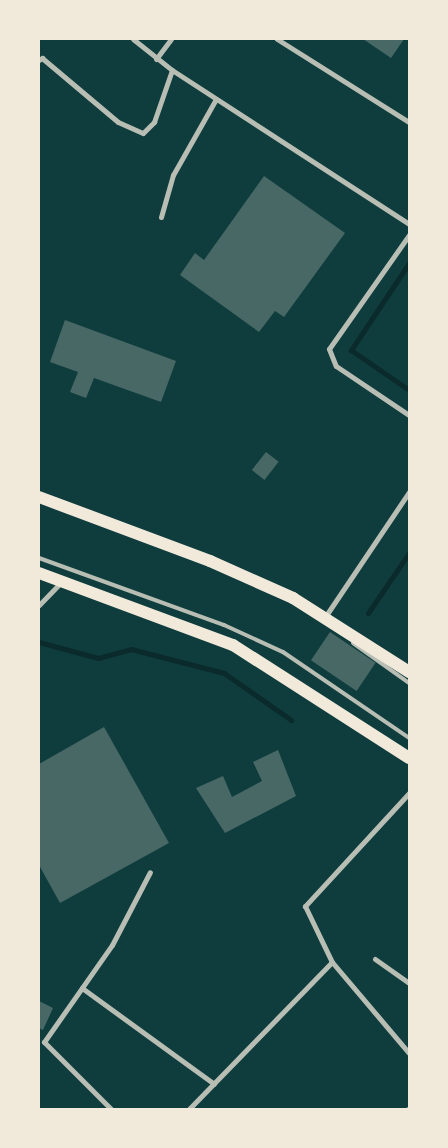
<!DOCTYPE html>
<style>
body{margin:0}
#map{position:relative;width:448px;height:1148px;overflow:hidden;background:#0f3d3e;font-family:Poppins,sans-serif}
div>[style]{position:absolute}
.stream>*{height:5px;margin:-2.5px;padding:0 2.5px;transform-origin:2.5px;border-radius:2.5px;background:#0a2a2b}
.building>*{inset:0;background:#486865;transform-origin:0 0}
.service>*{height:4px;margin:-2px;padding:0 2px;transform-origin:2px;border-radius:2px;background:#b8beb3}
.minor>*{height:5px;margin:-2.5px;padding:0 2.5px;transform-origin:2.5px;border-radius:2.5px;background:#b8beb3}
.primary>*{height:12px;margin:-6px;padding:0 6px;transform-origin:6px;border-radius:6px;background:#f1e9da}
span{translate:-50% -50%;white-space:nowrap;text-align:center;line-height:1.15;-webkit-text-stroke:4px #f1e9da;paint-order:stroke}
.frame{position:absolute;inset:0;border:40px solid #f1e9da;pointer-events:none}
</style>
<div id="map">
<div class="stream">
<div style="left:409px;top:263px;width:105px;rotate:123.7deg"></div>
<div style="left:351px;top:350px;width:70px;rotate:34.6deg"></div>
<div style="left:368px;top:613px;width:73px;rotate:-55.7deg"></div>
<div style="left:39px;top:642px;width:61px;rotate:15.2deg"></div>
<div style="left:98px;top:658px;width:34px;rotate:-15deg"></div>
<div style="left:131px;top:649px;width:96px;rotate:14.5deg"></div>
<div style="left:224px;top:673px;width:82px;rotate:35deg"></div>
</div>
<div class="building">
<div style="clip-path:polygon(363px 39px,404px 39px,391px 58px)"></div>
<div style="clip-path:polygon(264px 176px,345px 233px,284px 317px,275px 311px,259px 332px,180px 275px,195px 253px,204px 260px)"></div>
<div style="clip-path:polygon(65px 320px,176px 361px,161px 402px,94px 378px,86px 398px,70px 392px,78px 372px,50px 362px)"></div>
<div style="left:266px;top:452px;width:16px;height:23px;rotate:38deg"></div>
<div style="left:330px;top:632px;width:55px;height:34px;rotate:34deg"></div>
<div style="clip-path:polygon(104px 727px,169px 843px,60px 903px,39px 865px,39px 764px)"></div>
<div style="clip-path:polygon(278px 750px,296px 796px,225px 833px,196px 788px,223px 776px,232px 797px,262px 781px,253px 762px)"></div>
<div style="clip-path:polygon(39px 1001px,53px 1008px,43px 1030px,39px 1028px)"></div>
</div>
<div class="service">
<div style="left:39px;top:558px;width:197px;rotate:19.9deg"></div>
<div style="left:224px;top:625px;width:65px;rotate:24.6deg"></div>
<div style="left:283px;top:652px;width:153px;rotate:34.3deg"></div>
<div style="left:353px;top:643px;width:69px;rotate:35.5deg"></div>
</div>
<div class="minor">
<div style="left:133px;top:39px;width:50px;rotate:38.5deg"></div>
<div style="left:172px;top:70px;width:283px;rotate:33deg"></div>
<div style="left:277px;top:39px;width:156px;rotate:32.2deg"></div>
<div style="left:156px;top:59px;width:25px;rotate:-53deg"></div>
<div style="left:39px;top:60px;width:4px;rotate:-34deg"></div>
<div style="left:42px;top:58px;width:99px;rotate:40.1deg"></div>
<div style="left:118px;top:122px;width:27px;rotate:24deg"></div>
<div style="left:143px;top:133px;width:16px;rotate:-45deg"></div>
<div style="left:154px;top:122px;width:55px;rotate:-70.9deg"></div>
<div style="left:161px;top:217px;width:44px;rotate:-74.1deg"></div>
<div style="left:173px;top:175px;width:87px;rotate:-60.5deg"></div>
<div style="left:409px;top:235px;width:139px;rotate:125.1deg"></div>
<div style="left:329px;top:349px;width:18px;rotate:68deg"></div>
<div style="left:336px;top:366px;width:88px;rotate:33.9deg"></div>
<div style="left:39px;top:605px;width:32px;rotate:-46deg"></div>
<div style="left:325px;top:617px;width:151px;rotate:-56.1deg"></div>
<div style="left:409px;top:793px;width:154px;rotate:132.6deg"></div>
<div style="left:305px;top:906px;width:62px;rotate:64.3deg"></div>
<div style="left:332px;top:962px;width:119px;rotate:49.8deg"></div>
<div style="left:375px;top:959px;width:42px;rotate:35.2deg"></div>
<div style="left:82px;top:988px;width:163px;rotate:36deg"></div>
<div style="left:111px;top:1109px;width:95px;rotate:-135deg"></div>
<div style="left:44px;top:1042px;width:118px;rotate:-55deg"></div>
<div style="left:112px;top:945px;width:82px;rotate:-62.5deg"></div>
<div style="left:189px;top:1109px;width:205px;rotate:-45.8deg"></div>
<div style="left:408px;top:1109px;width:1px"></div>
</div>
<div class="primary">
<div style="left:39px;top:497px;width:183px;rotate:20.5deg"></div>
<div style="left:210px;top:561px;width:91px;rotate:24deg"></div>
<div style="left:293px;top:598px;width:138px;rotate:32.5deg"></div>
<div style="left:39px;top:573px;width:207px;rotate:20.4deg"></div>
<div style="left:233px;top:645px;width:209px;rotate:32.7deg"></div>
</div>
<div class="frame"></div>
</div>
